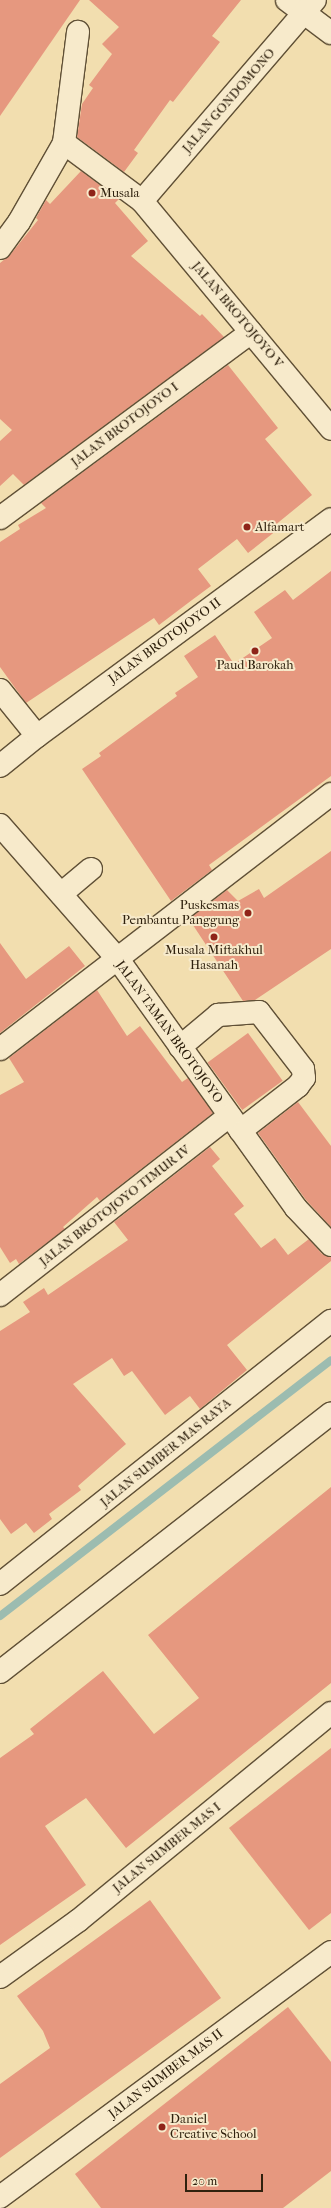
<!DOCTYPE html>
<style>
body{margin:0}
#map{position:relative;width:331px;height:2208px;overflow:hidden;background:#f2deaf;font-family:"IM FELL French Canon",serif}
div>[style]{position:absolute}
.stream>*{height:8px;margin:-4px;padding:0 4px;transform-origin:4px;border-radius:4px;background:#9cbcb0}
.building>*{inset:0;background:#e6987f;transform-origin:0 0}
.roads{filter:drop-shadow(1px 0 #605036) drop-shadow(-1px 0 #605036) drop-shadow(0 1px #605036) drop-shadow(0 -1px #605036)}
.minor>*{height:22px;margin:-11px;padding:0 11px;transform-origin:11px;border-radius:11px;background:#f7eacb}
.dots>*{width:11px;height:11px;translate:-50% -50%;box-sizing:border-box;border:2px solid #f7eacb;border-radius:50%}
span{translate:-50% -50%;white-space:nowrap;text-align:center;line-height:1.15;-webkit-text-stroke:4px #f7eacb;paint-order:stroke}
.street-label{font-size:13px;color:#2f210e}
.poi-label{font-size:13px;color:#2f210e}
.left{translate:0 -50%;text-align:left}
.right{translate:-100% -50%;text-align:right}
.scale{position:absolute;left:185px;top:2174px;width:78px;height:18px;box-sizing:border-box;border:2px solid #2f210e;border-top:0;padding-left:5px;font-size:12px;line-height:14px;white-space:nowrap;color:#2f210e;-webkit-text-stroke:3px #f7eacb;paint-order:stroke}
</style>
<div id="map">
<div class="stream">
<div style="left:0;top:1616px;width:418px;rotate:-37.7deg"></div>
</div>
<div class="building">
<div style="clip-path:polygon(0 0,80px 0,0 116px)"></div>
<div style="clip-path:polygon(89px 0,241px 0,212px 36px,220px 42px,173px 102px,170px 100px,134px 150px,138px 153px,124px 172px,77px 137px,82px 104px,93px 88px,89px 85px,112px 54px,102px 44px,119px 27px)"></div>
<div style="clip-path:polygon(81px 171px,119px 199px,115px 203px,148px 241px,131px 256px,200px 316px,202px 314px,224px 337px,24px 485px,13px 474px,0 486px,0 441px,12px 430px,0 419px,0 263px,10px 255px,38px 220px,36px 218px,46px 200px,50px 204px)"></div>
<div style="clip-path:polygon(228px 365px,278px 428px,265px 439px,312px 495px,274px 526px,277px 530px,248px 553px,237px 539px,198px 569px,211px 586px,192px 600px,159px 625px,154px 618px,26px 703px,0 667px,0 542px,20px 529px,18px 525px,46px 508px,41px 503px)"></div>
<div style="clip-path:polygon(331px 571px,331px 776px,209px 865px,212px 870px,171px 901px,82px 769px,101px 756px,99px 753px,177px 696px,175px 693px,198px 677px,184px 656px,215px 635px,234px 664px,272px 638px,254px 612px,285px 590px,293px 600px)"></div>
<div style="clip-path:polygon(331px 851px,331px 949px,255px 1000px,243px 1001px,189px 919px,227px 890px,238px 901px,259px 889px,264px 898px)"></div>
<div style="clip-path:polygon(0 943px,26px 979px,69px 946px,85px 966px,0 1033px)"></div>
<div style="clip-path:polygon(97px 990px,127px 1036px,140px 1026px,182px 1082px,188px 1078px,213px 1113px,100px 1201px,97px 1197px,63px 1227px,65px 1229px,19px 1264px,16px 1259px,10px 1263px,0 1247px,0 1095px,24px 1082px,9px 1058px)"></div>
<div style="left:248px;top:1033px;width:59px;height:50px;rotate:54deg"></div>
<div style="clip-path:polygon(298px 1102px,331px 1146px,331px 1227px,306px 1200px,258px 1133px)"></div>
<div style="clip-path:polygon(210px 1147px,220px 1159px,212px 1166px,244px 1206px,234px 1214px,261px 1248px,275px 1238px,288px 1255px,309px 1239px,322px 1254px,331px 1257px,331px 1261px,227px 1345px,247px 1370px,200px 1409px,190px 1396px,165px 1415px,132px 1371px,124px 1376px,112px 1358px,73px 1384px,126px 1444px,78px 1486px,81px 1490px,49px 1514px,52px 1519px,34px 1533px,26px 1523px,11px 1534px,0 1519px,0 1331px,30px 1312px,23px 1302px,44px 1288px,48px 1295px,128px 1240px,114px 1222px)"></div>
<div style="clip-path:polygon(331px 1487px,331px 1683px,126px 1848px,86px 1798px,45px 1826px,86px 1885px,0 1945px,0 1758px,34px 1734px,30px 1729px,103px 1671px,154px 1734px,199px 1698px,148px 1635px)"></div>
<div style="clip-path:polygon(331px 1748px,331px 1913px,309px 1930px,229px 1828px)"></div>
<div style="clip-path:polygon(150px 1900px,221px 1998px,0 2158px,0 2084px,50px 2048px,43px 2031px,17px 1996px)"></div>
<div style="clip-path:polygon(288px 2007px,331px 2062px,331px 2171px,283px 2208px,101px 2208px,75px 2174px)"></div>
</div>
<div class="roads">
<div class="minor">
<div style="left:287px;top:0;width:55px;rotate:36.9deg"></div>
<div style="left:64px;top:143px;width:97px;rotate:36.6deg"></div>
<div style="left:142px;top:201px;width:296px;rotate:50.3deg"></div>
<div style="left:142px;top:201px;width:265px;rotate:-49.3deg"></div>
<div style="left:0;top:248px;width:32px;rotate:-54deg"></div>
<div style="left:19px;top:222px;width:91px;rotate:-60.3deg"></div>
<div style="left:64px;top:143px;width:112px;rotate:-82.8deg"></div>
<div style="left:0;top:518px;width:312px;rotate:-36.5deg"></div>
<div style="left:0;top:690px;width:59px;rotate:51.2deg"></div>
<div style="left:0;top:766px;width:48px;rotate:-39deg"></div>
<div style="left:37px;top:736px;width:365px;rotate:-36.4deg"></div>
<div style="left:0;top:825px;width:177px;rotate:48.7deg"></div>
<div style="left:117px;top:958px;width:307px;rotate:54.4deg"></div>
<div style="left:296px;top:1208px;width:51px;rotate:46.6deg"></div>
<div style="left:61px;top:894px;width:39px;rotate:-40deg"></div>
<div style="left:180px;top:1047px;width:50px;rotate:-40.1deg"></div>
<div style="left:218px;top:1015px;width:41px;rotate:-4.2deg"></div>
<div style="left:259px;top:1012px;width:72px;rotate:52.3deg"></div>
<div style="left:303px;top:1069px;width:9px;rotate:84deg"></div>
<div style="left:304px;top:1078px;width:10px;rotate:127deg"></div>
<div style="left:298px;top:1086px;width:73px;rotate:142.2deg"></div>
<div style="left:0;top:1049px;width:418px;rotate:-37.6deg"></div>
<div style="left:0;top:1295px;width:291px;rotate:-38deg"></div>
<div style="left:0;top:1584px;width:423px;rotate:-38.5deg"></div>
<div style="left:0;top:1672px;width:420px;rotate:-38deg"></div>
<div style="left:0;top:1977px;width:97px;rotate:-35.8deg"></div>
<div style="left:79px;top:1920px;width:326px;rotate:-39.4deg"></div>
<div style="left:0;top:2197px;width:412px;rotate:-36.5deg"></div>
</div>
</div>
<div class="dots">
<div style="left:92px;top:193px;background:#8f2418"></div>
<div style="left:247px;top:527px;background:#8f2418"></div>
<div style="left:255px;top:651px;background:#8f2418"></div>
<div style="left:248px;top:913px;background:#8f2418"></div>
<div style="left:214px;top:937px;background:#8f2418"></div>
<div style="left:162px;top:2127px;background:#8f2418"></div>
</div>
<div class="street-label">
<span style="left:229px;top:101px;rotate:-49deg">JALAN GONDOMONO</span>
<span style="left:237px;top:315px;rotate:50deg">JALAN BROTOJOYO V</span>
<span style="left:125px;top:425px;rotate:-37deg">JALAN BROTOJOYO I</span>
<span style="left:165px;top:641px;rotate:-36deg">JALAN BROTOJOYO II</span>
<span style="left:169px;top:1032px;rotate:54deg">JALAN TAMAN BROTOJOYO</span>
<span style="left:115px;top:1206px;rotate:-38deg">JALAN BROTOJOYO TIMUR IV</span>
<span style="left:166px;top:1453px;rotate:-39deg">JALAN SUMBER MAS RAYA</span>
<span style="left:167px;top:1848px;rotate:-39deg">JALAN SUMBER MAS I</span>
<span style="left:166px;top:2074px;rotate:-37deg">JALAN SUMBER MAS II</span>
</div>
<div class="poi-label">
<span class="left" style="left:100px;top:193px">Musala</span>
<span class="left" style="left:255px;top:527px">Alfamart</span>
<span style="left:255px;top:665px">Paud Barokah</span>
<span class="right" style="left:239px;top:913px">Puskesmas<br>Pembantu Panggung</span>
<span style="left:214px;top:958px">Musala Miftakhul<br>Hasanah</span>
<span class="left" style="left:170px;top:2127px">Daniel<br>Creative School</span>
</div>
<div class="scale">20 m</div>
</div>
